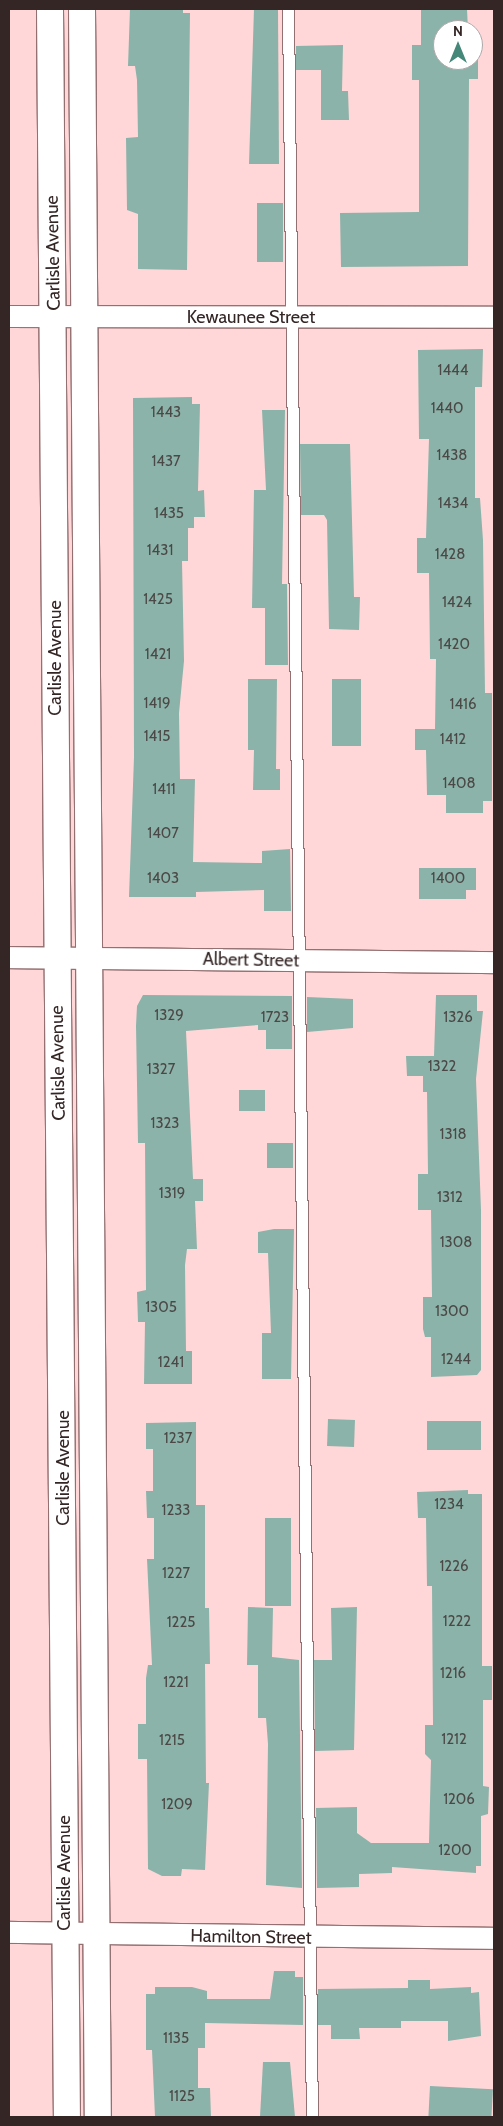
<!DOCTYPE html>
<style>
body{margin:0}
#map{position:relative;width:503px;height:2126px;overflow:hidden;background:#ffd7d8;font-family:Cabin,sans-serif}
div>[style]{position:absolute}
.building>*{inset:0;background:#8cb3a9;transform-origin:0 0}
.roads{filter:drop-shadow(1px 0 #937071) drop-shadow(-1px 0 #937071) drop-shadow(0 1px #937071) drop-shadow(0 -1px #937071)}
.service>*{height:11px;margin:-5.5px;padding:0 5.5px;transform-origin:5.5px;border-radius:5.5px;background:#fff}
.minor>*{height:21px;margin:-10.5px;padding:0 10.5px;transform-origin:10.5px;border-radius:10.5px;background:#fff}
.tertiary>*{height:26px;margin:-13px;padding:0 13px;transform-origin:13px;border-radius:13px;background:#fff}
span{translate:-50% -50%;white-space:nowrap;text-align:center;line-height:1.15;-webkit-text-stroke:4px #fff;paint-order:stroke}
.number-label{font-size:15px;color:#4b4947}
.number-label span{-webkit-text-stroke-width:0}
.street-label{font-size:18px;color:#352626}
.frame{position:absolute;inset:0;border:10px solid #352626;pointer-events:none}
.north{position:absolute;left:433px;top:20px;width:50px;height:50px;box-sizing:border-box;background:#fff;border:1px solid #aea8a8;border-radius:50%;rotate:0deg;font-size:14px;font-weight:700;line-height:20px;text-align:center;color:#352626}
.north::after{content:'';display:block;margin:auto;width:18px;height:22px;background:#458779;clip-path:polygon(50% 0,100% 100%,50% 72%,0 100%)}
</style>
<div id="map">
<div class="building">
<div style="clip-path:polygon(130px 9px,183px 9px,183px 13px,190px 13px,187px 270px,138px 269px,138px 214px,127px 210px,126px 138px,138px 137px,137px 80px,135px 66px,128px 66px)"></div>
<div style="clip-path:polygon(254px 9px,278px 9px,279px 164px,249px 164px)"></div>
<div style="clip-path:polygon(421px 9px,467px 9px,468px 30px,443px 30px,443px 60px,473px 60px,473px 44px,478px 44px,478px 79px,469px 79px,468px 266px,341px 267px,340px 213px,419px 212px,419px 80px,412px 80px,412px 45px,421px 45px)"></div>
<div style="clip-path:polygon(343px 45px,342px 91px,348px 91px,349px 120px,321px 120px,321px 70px,296px 70px,296px 46px)"></div>
<div style="left:257px;top:203px;width:26px;height:59px"></div>
<div style="clip-path:polygon(483px 349px,482px 387px,475px 387px,475px 498px,480px 498px,483px 540px,485px 693px,492px 693px,492px 801px,483px 801px,483px 813px,446px 813px,446px 795px,427px 795px,426px 750px,415px 750px,415px 729px,435px 729px,436px 659px,430px 659px,429px 573px,417px 573px,417px 538px,426px 538px,429px 439px,419px 439px,418px 350px)"></div>
<div style="clip-path:polygon(192px 397px,192px 404px,200px 404px,198px 491px,204px 490px,205px 517px,194px 517px,194px 528px,188px 528px,188px 561px,182px 561px,184px 661px,179px 713px,180px 779px,195px 779px,193px 862px,262px 863px,262px 851px,290px 849px,291px 911px,264px 911px,264px 890px,196px 892px,196px 897px,129px 897px,134px 757px,133px 398px)"></div>
<div style="clip-path:polygon(262px 410px,285px 410px,282px 584px,287px 584px,288px 665px,265px 665px,265px 608px,252px 608px,254px 490px,266px 490px)"></div>
<div style="clip-path:polygon(300px 444px,350px 444px,354px 597px,360px 597px,359px 630px,329px 629px,327px 520px,324px 515px,301px 515px)"></div>
<div style="clip-path:polygon(248px 679px,277px 679px,276px 769px,280px 769px,280px 790px,253px 790px,254px 750px,248px 750px)"></div>
<div style="left:332px;top:679px;width:29px;height:67px"></div>
<div style="clip-path:polygon(419px 868px,476px 868px,476px 890px,466px 890px,466px 899px,419px 899px)"></div>
<div style="clip-path:polygon(143px 995px,292px 996px,292px 1049px,266px 1049px,266px 1030px,258px 1030px,258px 1025px,186px 1031px,193px 1179px,203px 1179px,203px 1201px,195px 1201px,197px 1249px,187px 1249px,185px 1265px,186px 1351px,192px 1351px,192px 1384px,144px 1384px,145px 1322px,138px 1322px,137px 1292px,146px 1290px,145px 1143px,138px 1143px,136px 1026px,137px 1006px)"></div>
<div style="clip-path:polygon(436px 995px,477px 995px,477px 1011px,483px 1011px,476px 1079px,481px 1210px,481px 1370px,477px 1375px,431px 1377px,431px 1337px,425px 1337px,423px 1329px,423px 1297px,432px 1297px,431px 1210px,418px 1210px,418px 1174px,428px 1174px,427px 1092px,423px 1092px,423px 1076px,407px 1076px,406px 1056px,434px 1056px)"></div>
<div style="clip-path:polygon(307px 997px,353px 999px,353px 1028px,307px 1032px)"></div>
<div style="left:239px;top:1090px;width:26px;height:21px"></div>
<div style="left:267px;top:1143px;width:26px;height:25px"></div>
<div style="clip-path:polygon(274px 1229px,294px 1229px,291px 1379px,262px 1379px,262px 1333px,271px 1333px,268px 1253px,258px 1253px,258px 1232px)"></div>
<div style="left:328px;top:1419px;width:27px;height:27px;rotate:2deg"></div>
<div style="left:481px;top:1421px;width:29px;height:54px;rotate:90deg"></div>
<div style="clip-path:polygon(196px 1422px,196px 1505px,205px 1505px,205px 1608px,209px 1608px,210px 1664px,205px 1664px,206px 1783px,209px 1783px,205px 1870px,182px 1869px,181px 1876px,162px 1876px,148px 1869px,147px 1759px,138px 1759px,138px 1724px,146px 1724px,146px 1678px,148px 1665px,152px 1665px,147px 1559px,154px 1559px,154px 1518px,147px 1518px,146px 1491px,153px 1491px,153px 1449px,146px 1449px,146px 1423px)"></div>
<div style="clip-path:polygon(468px 1490px,468px 1494px,482px 1494px,482px 1666px,492px 1666px,492px 1700px,483px 1700px,483px 1786px,489px 1787px,488px 1814px,481px 1816px,481px 1866px,476px 1866px,476px 1873px,392px 1867px,392px 1873px,359px 1874px,359px 1887px,317px 1888px,316px 1808px,357px 1807px,357px 1833px,371px 1843px,429px 1843px,431px 1760px,425px 1754px,425px 1725px,433px 1725px,432px 1586px,427px 1586px,426px 1518px,418px 1518px,417px 1492px)"></div>
<div style="left:265px;top:1518px;width:26px;height:88px"></div>
<div style="clip-path:polygon(248px 1607px,273px 1608px,272px 1657px,299px 1660px,302px 1888px,266px 1885px,268px 1744px,266px 1718px,258px 1718px,258px 1665px,247px 1665px)"></div>
<div style="clip-path:polygon(357px 1607px,354px 1750px,315px 1751px,314px 1660px,332px 1660px,331px 1608px)"></div>
<div style="clip-path:polygon(274px 1971px,295px 1971px,295px 1977px,303px 1977px,303px 2025px,205px 2023px,205px 2048px,198px 2048px,198px 2088px,210px 2088px,211px 2117px,155px 2117px,152px 2050px,146px 2050px,146px 1994px,155px 1994px,155px 1987px,192px 1987px,207px 1991px,207px 1999px,270px 1999px)"></div>
<div style="clip-path:polygon(408px 1980px,430px 1980px,430px 1989px,471px 1987px,471px 1993px,479px 1992px,481px 2036px,448px 2041px,448px 2021px,401px 2021px,401px 2028px,359px 2028px,360px 2039px,331px 2039px,331px 2025px,318px 2025px,318px 1989px,408px 1988px)"></div>
<div style="clip-path:polygon(263px 2062px,290px 2062px,295px 2117px,260px 2117px)"></div>
<div style="left:430px;top:2086px;width:63px;height:31px;rotate:3deg"></div>
</div>
<div class="roads">
<div class="service">
<div style="left:288px;top:9px;width:2108px;rotate:89.35deg"></div>
</div>
<div class="minor">
<div style="left:9px;top:316px;width:485px;rotate:0.1deg"></div>
<div style="left:9px;top:957px;width:485px;rotate:0.6deg"></div>
<div style="left:9px;top:1932px;width:485px;rotate:0.7deg"></div>
</div>
<div class="tertiary">
<div style="left:50px;top:9px;width:2108px;rotate:89.54deg"></div>
<div style="left:82px;top:9px;width:2108px;rotate:89.57deg"></div>
</div>
</div>
<div class="number-label">
<span style="left:453px;top:371px">1444</span>
<span style="left:447px;top:409px">1440</span>
<span style="left:166px;top:413px">1443</span>
<span style="left:452px;top:456px">1438</span>
<span style="left:166px;top:462px">1437</span>
<span style="left:453px;top:504px">1434</span>
<span style="left:169px;top:514px">1435</span>
<span style="left:160px;top:551px">1431</span>
<span style="left:450px;top:555px">1428</span>
<span style="left:158px;top:600px">1425</span>
<span style="left:457px;top:603px">1424</span>
<span style="left:454px;top:645px">1420</span>
<span style="left:158px;top:655px">1421</span>
<span style="left:157px;top:704px">1419</span>
<span style="left:463px;top:705px">1416</span>
<span style="left:157px;top:737px">1415</span>
<span style="left:453px;top:740px">1412</span>
<span style="left:459px;top:784px">1408</span>
<span style="left:164px;top:790px">1411</span>
<span style="left:163px;top:834px">1407</span>
<span style="left:163px;top:879px">1403</span>
<span style="left:448px;top:879px">1400</span>
<span style="left:169px;top:1016px">1329</span>
<span style="left:275px;top:1018px">1723</span>
<span style="left:458px;top:1018px">1326</span>
<span style="left:442px;top:1067px">1322</span>
<span style="left:161px;top:1070px">1327</span>
<span style="left:165px;top:1124px">1323</span>
<span style="left:453px;top:1135px">1318</span>
<span style="left:172px;top:1194px">1319</span>
<span style="left:450px;top:1198px">1312</span>
<span style="left:456px;top:1243px">1308</span>
<span style="left:161px;top:1308px">1305</span>
<span style="left:452px;top:1312px">1300</span>
<span style="left:456px;top:1360px">1244</span>
<span style="left:171px;top:1363px">1241</span>
<span style="left:178px;top:1439px">1237</span>
<span style="left:449px;top:1505px">1234</span>
<span style="left:176px;top:1511px">1233</span>
<span style="left:454px;top:1567px">1226</span>
<span style="left:176px;top:1574px">1227</span>
<span style="left:457px;top:1622px">1222</span>
<span style="left:181px;top:1623px">1225</span>
<span style="left:453px;top:1674px">1216</span>
<span style="left:176px;top:1683px">1221</span>
<span style="left:454px;top:1740px">1212</span>
<span style="left:172px;top:1741px">1215</span>
<span style="left:459px;top:1800px">1206</span>
<span style="left:177px;top:1805px">1209</span>
<span style="left:455px;top:1851px">1200</span>
<span style="left:176px;top:2039px">1135</span>
<span style="left:182px;top:2097px">1125</span>
</div>
<div class="street-label">
<span style="left:53px;top:253px;rotate:-91deg">Carlisle Avenue</span>
<span style="left:251px;top:317px">Kewaunee Street</span>
<span style="left:55px;top:658px;rotate:-90deg">Carlisle Avenue</span>
<span style="left:251px;top:960px;rotate:1deg">Albert Street</span>
<span style="left:58px;top:1063px;rotate:-91deg">Carlisle Avenue</span>
<span style="left:63px;top:1468px;rotate:-90deg">Carlisle Avenue</span>
<span style="left:64px;top:1873px;rotate:-90deg">Carlisle Avenue</span>
<span style="left:251px;top:1937px;rotate:1deg">Hamilton Street</span>
</div>
<div class="frame"></div>
<div class="north">N</div>
</div>
